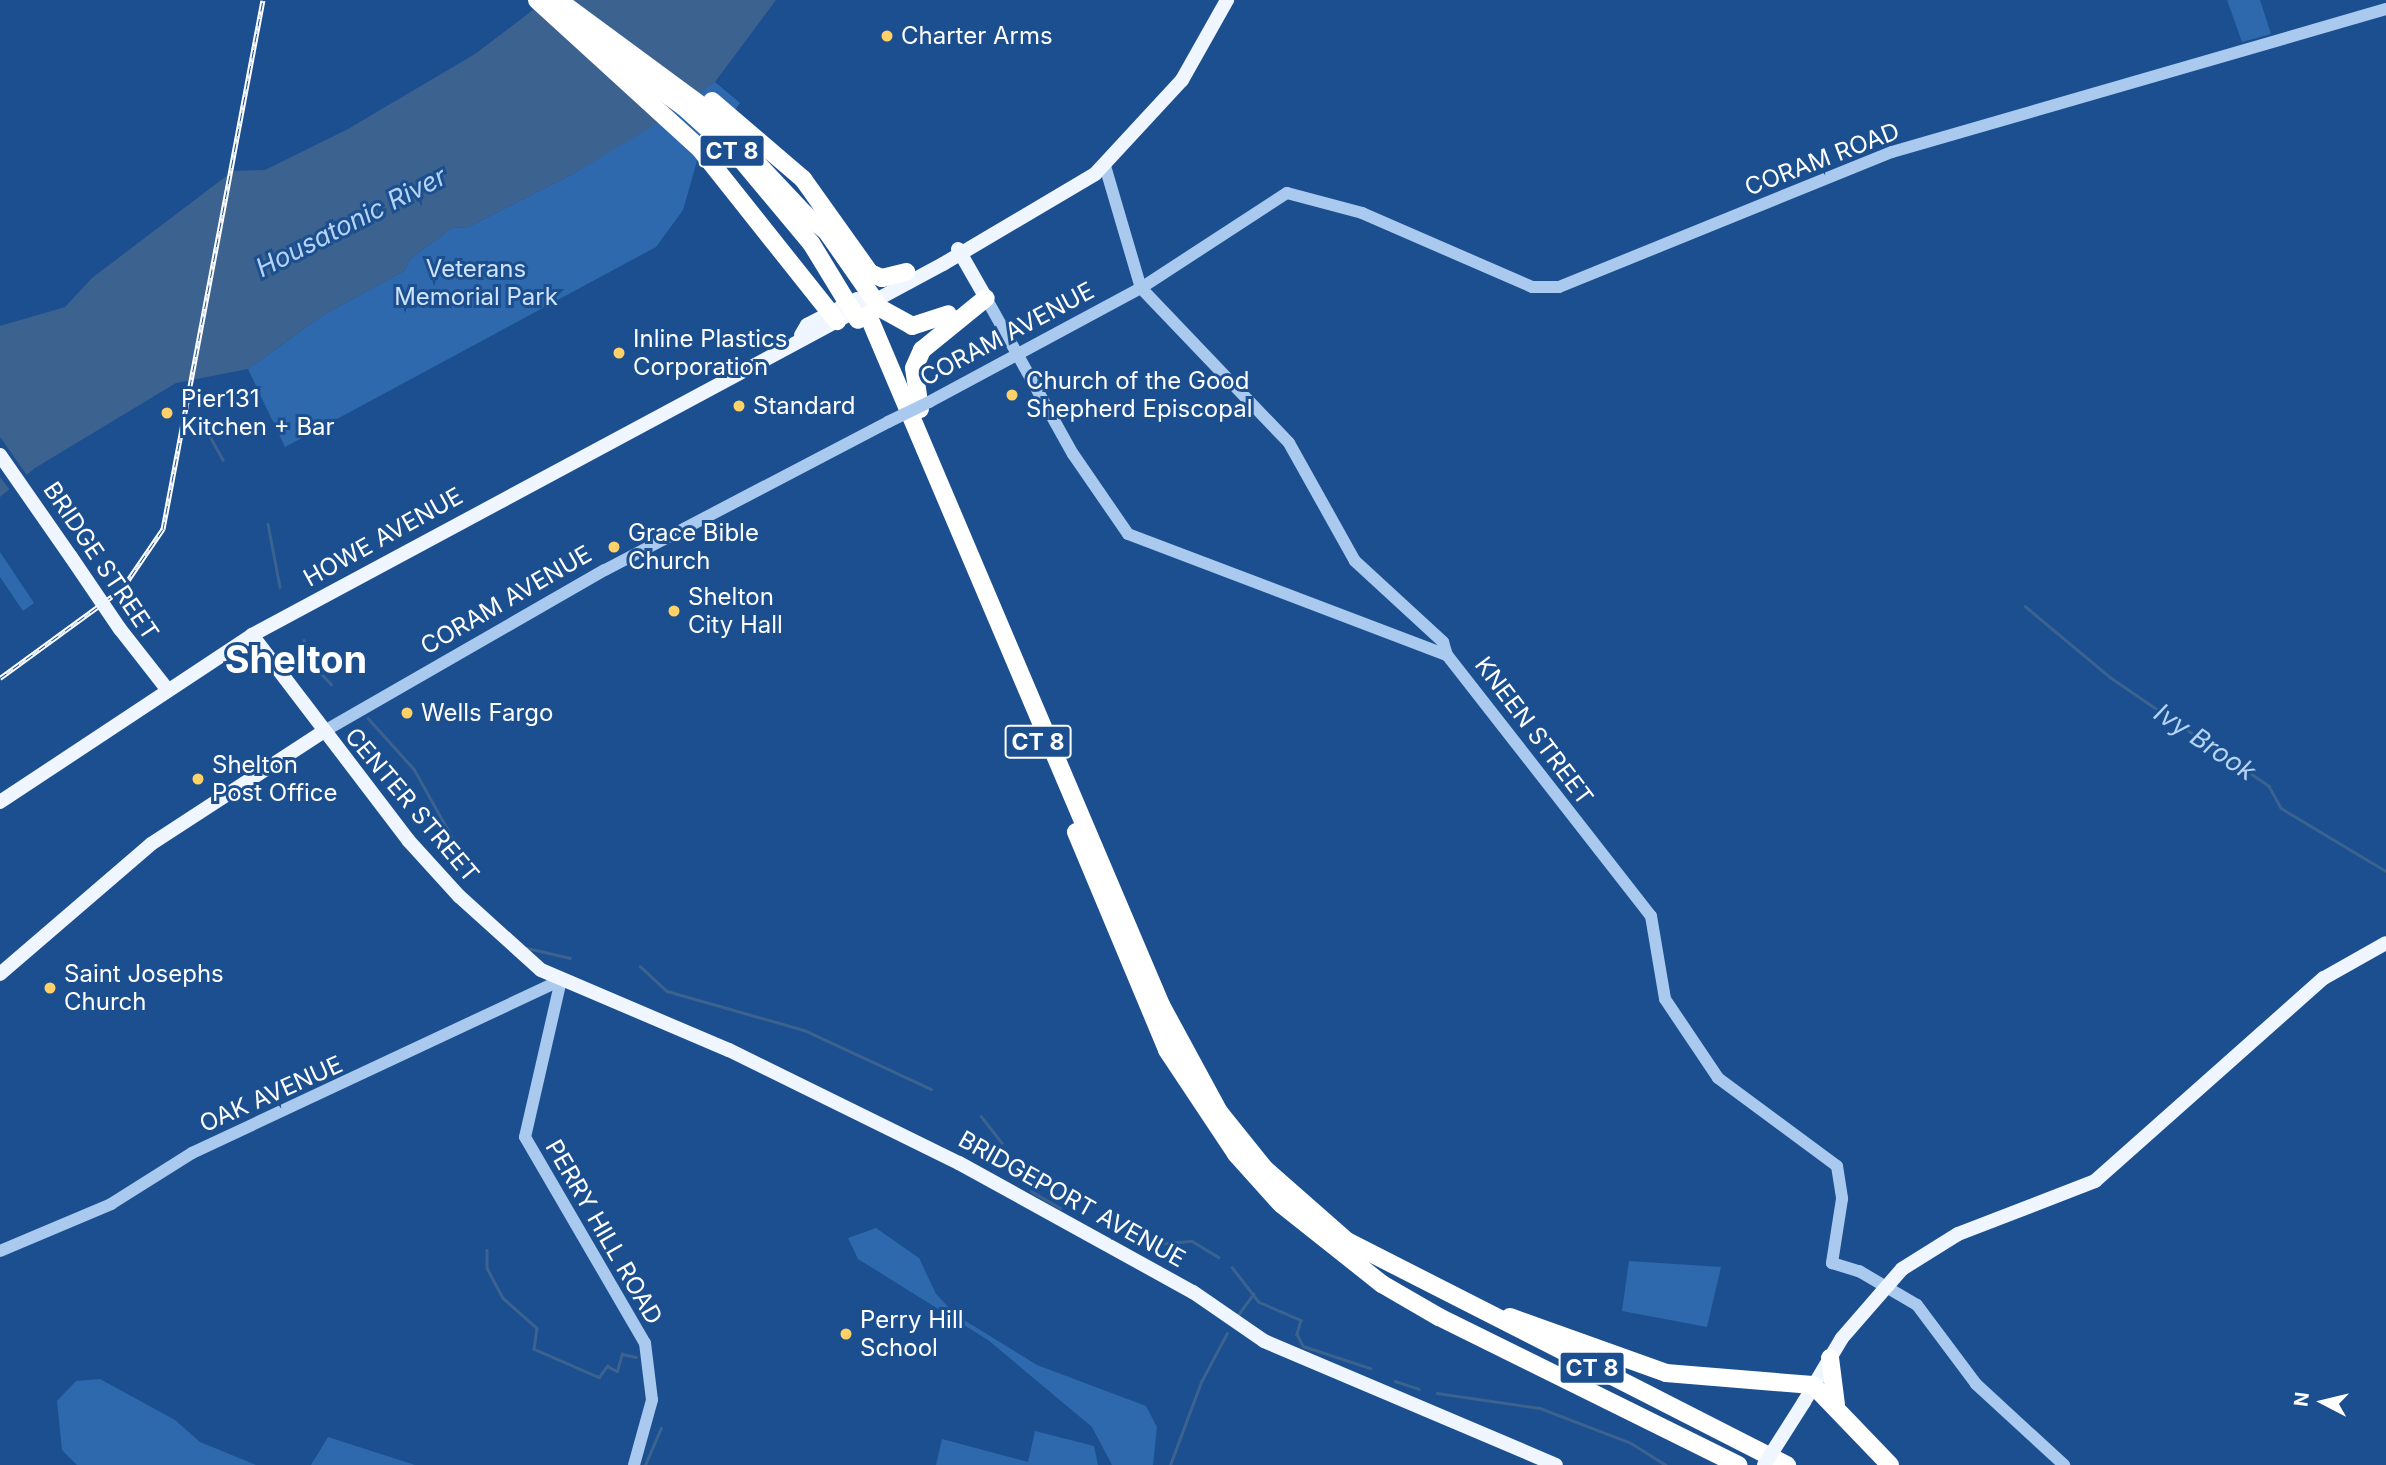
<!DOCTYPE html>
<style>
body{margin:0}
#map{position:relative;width:2386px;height:1465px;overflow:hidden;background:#1b4f8f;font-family:Inter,sans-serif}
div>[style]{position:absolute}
.green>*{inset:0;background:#2e69ad}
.water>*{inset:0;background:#3c6290}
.pier>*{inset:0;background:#1b4f8f}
.stream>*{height:2.5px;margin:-1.25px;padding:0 1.25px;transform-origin:1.25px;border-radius:1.25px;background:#3c6290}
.minor>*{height:12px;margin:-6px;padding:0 6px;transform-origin:6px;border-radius:6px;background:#a9c9ee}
.major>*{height:14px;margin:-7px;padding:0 7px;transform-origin:7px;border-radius:7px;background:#f0f6ff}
.highway>*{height:18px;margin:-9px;padding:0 9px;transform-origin:9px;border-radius:9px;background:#fff}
.rail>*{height:5px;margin-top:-2.5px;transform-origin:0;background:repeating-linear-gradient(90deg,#1b4f8f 0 8px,#fff 0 16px);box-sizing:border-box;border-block:2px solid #fff}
.minor-bridge>*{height:12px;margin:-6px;padding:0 6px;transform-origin:6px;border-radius:6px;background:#a9c9ee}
.major-bridge>*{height:14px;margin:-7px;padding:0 7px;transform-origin:7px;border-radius:7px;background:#f0f6ff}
.highway-bridge>*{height:18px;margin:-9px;padding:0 9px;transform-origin:9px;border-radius:9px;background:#fff}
.dots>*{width:19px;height:19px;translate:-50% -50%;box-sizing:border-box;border:4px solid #1b4f8f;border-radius:50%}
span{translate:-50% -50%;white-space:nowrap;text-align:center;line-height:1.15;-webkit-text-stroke:6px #1b4f8f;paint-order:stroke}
.shield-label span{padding:2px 5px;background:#1b4f8f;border:2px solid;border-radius:5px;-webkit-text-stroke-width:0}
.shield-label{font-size:23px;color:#fff;font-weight:700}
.poi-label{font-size:24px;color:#fff}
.left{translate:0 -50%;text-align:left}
.street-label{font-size:24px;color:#fff}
.park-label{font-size:24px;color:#cfe3fa}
.water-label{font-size:26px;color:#b5d3f5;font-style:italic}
.town-label{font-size:38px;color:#fff;font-weight:700}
.north{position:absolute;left:2288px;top:1367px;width:70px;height:70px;-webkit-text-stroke:5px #1b4f8f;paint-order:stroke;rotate:277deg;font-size:19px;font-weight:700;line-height:28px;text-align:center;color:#fff}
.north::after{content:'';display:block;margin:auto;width:24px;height:32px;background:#fff;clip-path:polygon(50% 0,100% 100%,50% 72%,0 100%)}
</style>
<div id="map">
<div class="green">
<div style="clip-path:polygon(2227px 0,2260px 0,2271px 34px,2242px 42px)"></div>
<div style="clip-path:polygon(715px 82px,740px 103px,697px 161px,683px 210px,656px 247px,285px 447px,248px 369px,323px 315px,404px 271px,410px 259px,452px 228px,468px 227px,573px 174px)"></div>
<div style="clip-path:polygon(0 552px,34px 603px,23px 611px,0 577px)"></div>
<div style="clip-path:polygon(876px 1228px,919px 1258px,936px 1294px,956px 1315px,1037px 1365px,1146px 1406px,1157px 1427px,1153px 1465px,1112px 1465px,1092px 1427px,988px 1340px,858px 1259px,848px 1238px)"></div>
<div style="clip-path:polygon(1629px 1261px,1721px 1267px,1707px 1327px,1622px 1311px)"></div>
<div style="clip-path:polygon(100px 1379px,175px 1420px,200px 1442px,256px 1465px,77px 1465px,62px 1450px,57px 1401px,76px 1381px)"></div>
<div style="clip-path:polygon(1035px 1431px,1094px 1446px,1098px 1465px,936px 1465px,942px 1439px,1028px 1462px)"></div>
<div style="clip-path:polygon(328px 1437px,415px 1465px,311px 1465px)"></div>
</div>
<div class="water">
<div style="clip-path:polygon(546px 0,776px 0,715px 82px,648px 129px,573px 174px,468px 227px,452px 228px,410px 259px,404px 271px,323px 315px,248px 369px,176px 383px,35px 468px,0 497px,0 326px,65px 307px,92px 278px,233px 171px,265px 170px,348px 129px,475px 54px)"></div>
</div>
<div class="pier">
<div style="clip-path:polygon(0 437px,29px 478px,12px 493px,0 477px)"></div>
</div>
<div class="stream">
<div style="left:206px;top:429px;width:35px;rotate:61deg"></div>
<div style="left:268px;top:524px;width:64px;rotate:79.2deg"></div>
<div style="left:2025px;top:606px;width:111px;rotate:39.9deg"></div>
<div style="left:2110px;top:677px;width:193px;rotate:34.4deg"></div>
<div style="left:2269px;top:786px;width:25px;rotate:61deg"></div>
<div style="left:2281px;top:808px;width:122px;rotate:31deg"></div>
<div style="left:304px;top:640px;width:16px;rotate:76deg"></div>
<div style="left:319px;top:671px;width:18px;rotate:47deg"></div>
<div style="left:368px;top:718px;width:69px;rotate:48deg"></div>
<div style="left:414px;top:769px;width:109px;rotate:60.8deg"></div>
<div style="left:527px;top:948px;width:44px;rotate:13.1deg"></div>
<div style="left:640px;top:966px;width:37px;rotate:43deg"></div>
<div style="left:667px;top:991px;width:142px;rotate:15.9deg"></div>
<div style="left:804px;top:1030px;width:140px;rotate:24.9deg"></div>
<div style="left:981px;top:1116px;width:34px;rotate:52deg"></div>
<div style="left:1031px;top:1191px;width:34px;rotate:30deg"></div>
<div style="left:1126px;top:1231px;width:31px;rotate:25deg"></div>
<div style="left:1154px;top:1244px;width:38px;rotate:-5deg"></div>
<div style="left:1192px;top:1241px;width:31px;rotate:31deg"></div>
<div style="left:487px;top:1250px;width:18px;rotate:90deg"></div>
<div style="left:487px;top:1268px;width:34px;rotate:62deg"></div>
<div style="left:503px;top:1298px;width:45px;rotate:41.4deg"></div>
<div style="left:537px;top:1328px;width:21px;rotate:98deg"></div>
<div style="left:534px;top:1349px;width:71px;rotate:23.3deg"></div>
<div style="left:599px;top:1377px;width:14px;rotate:-54deg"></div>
<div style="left:607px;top:1366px;width:11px;rotate:27deg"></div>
<div style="left:617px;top:1371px;width:18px;rotate:-74deg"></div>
<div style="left:622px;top:1354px;width:14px;rotate:12deg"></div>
<div style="left:1232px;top:1267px;width:44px;rotate:52.4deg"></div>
<div style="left:1259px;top:1302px;width:46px;rotate:23.2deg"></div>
<div style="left:1301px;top:1320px;width:15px;rotate:106deg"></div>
<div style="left:1297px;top:1334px;width:13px;rotate:63deg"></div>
<div style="left:1303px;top:1346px;width:71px;rotate:18.2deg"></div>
<div style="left:1238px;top:1315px;width:26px;rotate:-54deg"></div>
<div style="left:1395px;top:1381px;width:25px;rotate:18deg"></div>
<div style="left:1437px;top:1393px;width:104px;rotate:8.3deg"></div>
<div style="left:1540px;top:1408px;width:97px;rotate:21deg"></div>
<div style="left:1631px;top:1443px;width:41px;rotate:32.2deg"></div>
<div style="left:645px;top:1465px;width:40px;rotate:-66.6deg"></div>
<div style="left:1170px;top:1465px;width:89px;rotate:-69.5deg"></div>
<div style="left:1201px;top:1382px;width:55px;rotate:-62deg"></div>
</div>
<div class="minor">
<div style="left:1105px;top:166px;width:127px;rotate:73.6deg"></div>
<div style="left:1141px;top:288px;width:214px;rotate:46.3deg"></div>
<div style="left:1289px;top:443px;width:135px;rotate:60.8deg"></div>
<div style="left:1355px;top:561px;width:120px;rotate:42.6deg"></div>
<div style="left:1443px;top:642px;width:14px;rotate:73deg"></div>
<div style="left:986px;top:298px;width:179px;rotate:60.9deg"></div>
<div style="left:1073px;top:454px;width:97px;rotate:55.5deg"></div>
<div style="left:1128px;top:534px;width:341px;rotate:20.8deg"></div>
<div style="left:1447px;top:655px;width:331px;rotate:52deg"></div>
<div style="left:1651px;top:916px;width:84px;rotate:80.4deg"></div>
<div style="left:1665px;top:999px;width:95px;rotate:56.1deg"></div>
<div style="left:1718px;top:1078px;width:148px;rotate:36.5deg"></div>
<div style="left:1837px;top:1166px;width:33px;rotate:81deg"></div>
<div style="left:1842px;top:1199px;width:65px;rotate:98.9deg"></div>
<div style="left:1832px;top:1263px;width:28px;rotate:17deg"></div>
<div style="left:1859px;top:1271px;width:67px;rotate:30.4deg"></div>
<div style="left:1917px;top:1305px;width:99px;rotate:53.2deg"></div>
<div style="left:1976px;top:1384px;width:120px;rotate:42.6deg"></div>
<div style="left:929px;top:402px;width:241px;rotate:-28.3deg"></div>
<div style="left:1141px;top:288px;width:174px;rotate:-33.1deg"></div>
<div style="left:1287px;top:193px;width:78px;rotate:14.9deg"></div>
<div style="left:1362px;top:213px;width:185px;rotate:23.5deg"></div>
<div style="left:1532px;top:287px;width:27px"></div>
<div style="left:1559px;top:287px;width:359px;rotate:-22.1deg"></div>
<div style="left:1892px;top:152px;width:514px;rotate:-16.14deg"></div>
<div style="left:321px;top:733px;width:327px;rotate:-29.9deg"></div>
<div style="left:605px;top:570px;width:319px;rotate:-27.6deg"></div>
<div style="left:561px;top:980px;width:161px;rotate:102.9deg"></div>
<div style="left:525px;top:1137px;width:238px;rotate:59.8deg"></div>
<div style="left:645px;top:1343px;width:57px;rotate:83deg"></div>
<div style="left:652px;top:1400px;width:67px;rotate:105.5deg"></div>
<div style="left:0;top:1251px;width:121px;rotate:-22.9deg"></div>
<div style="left:111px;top:1204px;width:96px;rotate:-32.2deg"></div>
<div style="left:192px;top:1153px;width:408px;rotate:-25.1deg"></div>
</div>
<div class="major">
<div style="left:958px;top:249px;width:56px;rotate:60.3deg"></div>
<div style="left:801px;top:335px;width:12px;rotate:-59deg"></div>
<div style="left:807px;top:325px;width:56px;rotate:-27.5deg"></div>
<div style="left:0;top:455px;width:124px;rotate:55.2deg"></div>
<div style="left:120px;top:629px;width:76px;rotate:51.9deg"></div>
<div style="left:252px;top:635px;width:258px;rotate:52.7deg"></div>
<div style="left:408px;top:840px;width:76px;rotate:47.7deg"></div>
<div style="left:459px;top:896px;width:110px;rotate:42.1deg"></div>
<div style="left:541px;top:970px;width:204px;rotate:23.1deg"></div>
<div style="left:729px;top:1050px;width:256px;rotate:26.2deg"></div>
<div style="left:959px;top:1163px;width:267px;rotate:28.9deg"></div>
<div style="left:1193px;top:1292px;width:86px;rotate:34.6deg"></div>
<div style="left:1264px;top:1341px;width:317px;rotate:23deg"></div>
<div style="left:0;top:802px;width:302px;rotate:-33.5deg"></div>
<div style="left:252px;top:635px;width:784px;rotate:-28.23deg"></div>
<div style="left:943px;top:264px;width:177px;rotate:-30.6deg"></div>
<div style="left:1095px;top:174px;width:128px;rotate:-47.2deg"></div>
<div style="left:1182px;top:80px;width:92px;rotate:-60.6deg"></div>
<div style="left:0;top:974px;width:199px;rotate:-40.7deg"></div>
<div style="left:151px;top:844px;width:203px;rotate:-33.1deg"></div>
<div style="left:1804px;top:1402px;width:74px;rotate:-59.3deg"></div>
<div style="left:1842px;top:1338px;width:91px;rotate:-49deg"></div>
<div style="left:1902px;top:1269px;width:66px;rotate:-32deg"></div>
<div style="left:1958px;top:1234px;width:147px;rotate:-21.1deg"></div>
<div style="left:2095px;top:1181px;width:306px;rotate:-41.6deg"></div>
<div style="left:2324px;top:978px;width:71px;rotate:-29.4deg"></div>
</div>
<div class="highway">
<div style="left:537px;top:0;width:221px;rotate:42.4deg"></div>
<div style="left:700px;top:149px;width:220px;rotate:51.5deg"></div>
<div style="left:558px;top:0;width:185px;rotate:36.4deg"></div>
<div style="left:707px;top:110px;width:143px;rotate:46.7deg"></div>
<div style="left:712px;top:101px;width:120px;rotate:40.6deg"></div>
<div style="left:803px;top:179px;width:115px;rotate:54.5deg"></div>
<div style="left:870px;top:273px;width:13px;rotate:23deg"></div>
<div style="left:882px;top:278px;width:25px;rotate:-14deg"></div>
<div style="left:880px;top:308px;width:37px;rotate:29deg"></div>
<div style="left:912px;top:326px;width:38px;rotate:-18deg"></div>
<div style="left:868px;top:315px;width:750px;rotate:66.99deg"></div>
<div style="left:1161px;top:1005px;width:122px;rotate:61.5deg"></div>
<div style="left:1219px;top:1112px;width:73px;rotate:51.1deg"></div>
<div style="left:1265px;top:1169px;width:109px;rotate:41.3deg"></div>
<div style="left:1347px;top:1241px;width:494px;rotate:27deg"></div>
<div style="left:920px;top:409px;width:41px;rotate:-98.3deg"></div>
<div style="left:914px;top:368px;width:20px;rotate:-66deg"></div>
<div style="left:922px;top:350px;width:82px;rotate:-39.1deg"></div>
<div style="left:1076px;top:832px;width:236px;rotate:67.3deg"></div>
<div style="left:1167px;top:1050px;width:125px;rotate:56.4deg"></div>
<div style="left:1236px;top:1154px;width:67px;rotate:48deg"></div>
<div style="left:1281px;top:1204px;width:129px;rotate:38.4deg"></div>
<div style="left:1382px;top:1284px;width:66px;rotate:30.1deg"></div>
<div style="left:1439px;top:1317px;width:334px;rotate:26.3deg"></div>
<div style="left:1510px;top:1317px;width:166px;rotate:19.7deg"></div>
<div style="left:1666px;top:1373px;width:147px;rotate:4.7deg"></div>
<div style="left:1813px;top:1385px;width:111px;rotate:46.1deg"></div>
<div style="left:1830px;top:1358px;width:47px;rotate:82.7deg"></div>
</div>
<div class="rail">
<div style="left:0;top:678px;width:151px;rotate:-36.1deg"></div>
<div style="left:122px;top:589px;width:73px;rotate:-55.7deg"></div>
<div style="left:163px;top:529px;width:538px;rotate:-79.3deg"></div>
</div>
<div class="minor-bridge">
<div style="left:888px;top:422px;width:46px;rotate:-26deg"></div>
</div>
<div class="major-bridge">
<div style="left:71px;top:557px;width:87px;rotate:55.8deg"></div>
<div style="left:1764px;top:1465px;width:75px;rotate:-57.6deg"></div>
</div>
<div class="highway-bridge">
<div style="left:565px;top:21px;width:147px;rotate:35.9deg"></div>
<div style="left:684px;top:107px;width:74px;rotate:42.3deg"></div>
<div style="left:739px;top:157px;width:112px;rotate:50.1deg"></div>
<div style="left:811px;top:243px;width:90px;rotate:58.6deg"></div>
<div style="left:805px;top:214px;width:28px;rotate:39deg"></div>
<div style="left:827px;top:232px;width:93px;rotate:55.1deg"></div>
</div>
<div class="dots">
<div style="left:887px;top:36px;background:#ffd166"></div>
<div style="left:619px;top:353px;background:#ffd166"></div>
<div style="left:1012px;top:395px;background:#ffd166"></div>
<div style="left:739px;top:406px;background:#ffd166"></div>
<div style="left:167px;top:413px;background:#ffd166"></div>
<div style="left:614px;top:547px;background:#ffd166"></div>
<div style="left:674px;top:611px;background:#ffd166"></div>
<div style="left:407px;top:713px;background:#ffd166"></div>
<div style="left:198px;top:779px;background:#ffd166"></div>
<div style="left:50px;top:988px;background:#ffd166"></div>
<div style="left:846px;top:1334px;background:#ffd166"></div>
</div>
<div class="shield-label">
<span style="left:732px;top:151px">CT 8</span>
<span style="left:1038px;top:742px">CT 8</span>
<span style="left:1592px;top:1368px">CT 8</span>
</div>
<div class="poi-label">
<span class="left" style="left:901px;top:36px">Charter Arms</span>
<span class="left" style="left:633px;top:353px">Inline Plastics<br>Corporation</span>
<span class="left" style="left:1026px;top:395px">Church of the Good<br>Shepherd Episcopal</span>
<span class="left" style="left:181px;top:413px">Pier131<br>Kitchen + Bar</span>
<span class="left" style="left:753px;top:406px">Standard</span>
<span class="left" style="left:628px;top:547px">Grace Bible<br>Church</span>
<span class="left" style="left:688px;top:611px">Shelton<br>City Hall</span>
<span class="left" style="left:421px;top:713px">Wells Fargo</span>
<span class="left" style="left:212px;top:779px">Shelton<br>Post Office</span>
<span class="left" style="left:64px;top:988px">Saint Josephs<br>Church</span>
<span class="left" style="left:860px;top:1334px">Perry Hill<br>School</span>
</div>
<div class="street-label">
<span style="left:1822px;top:159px;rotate:-21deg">CORAM ROAD</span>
<span style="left:1007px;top:334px;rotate:-28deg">CORAM AVENUE</span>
<span style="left:383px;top:537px;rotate:-29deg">HOWE AVENUE</span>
<span style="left:101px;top:561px;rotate:56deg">BRIDGE STREET</span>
<span style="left:506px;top:600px;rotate:-30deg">CORAM AVENUE</span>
<span style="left:1534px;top:731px;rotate:53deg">KNEEN STREET</span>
<span style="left:412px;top:805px;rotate:50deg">CENTER STREET</span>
<span style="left:271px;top:1094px;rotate:-24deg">OAK AVENUE</span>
<span style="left:1072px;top:1199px;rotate:29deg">BRIDGEPORT AVENUE</span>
<span style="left:604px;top:1232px;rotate:60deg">PERRY HILL ROAD</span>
</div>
<div class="park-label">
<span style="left:476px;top:283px">Veterans<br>Memorial Park</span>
</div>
<div class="water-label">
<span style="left:351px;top:222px;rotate:-27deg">Housatonic River</span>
<span style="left:2205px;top:742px;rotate:34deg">Ivy Brook</span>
</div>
<div class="town-label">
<span style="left:296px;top:660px">Shelton</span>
</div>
<div class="north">N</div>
</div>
